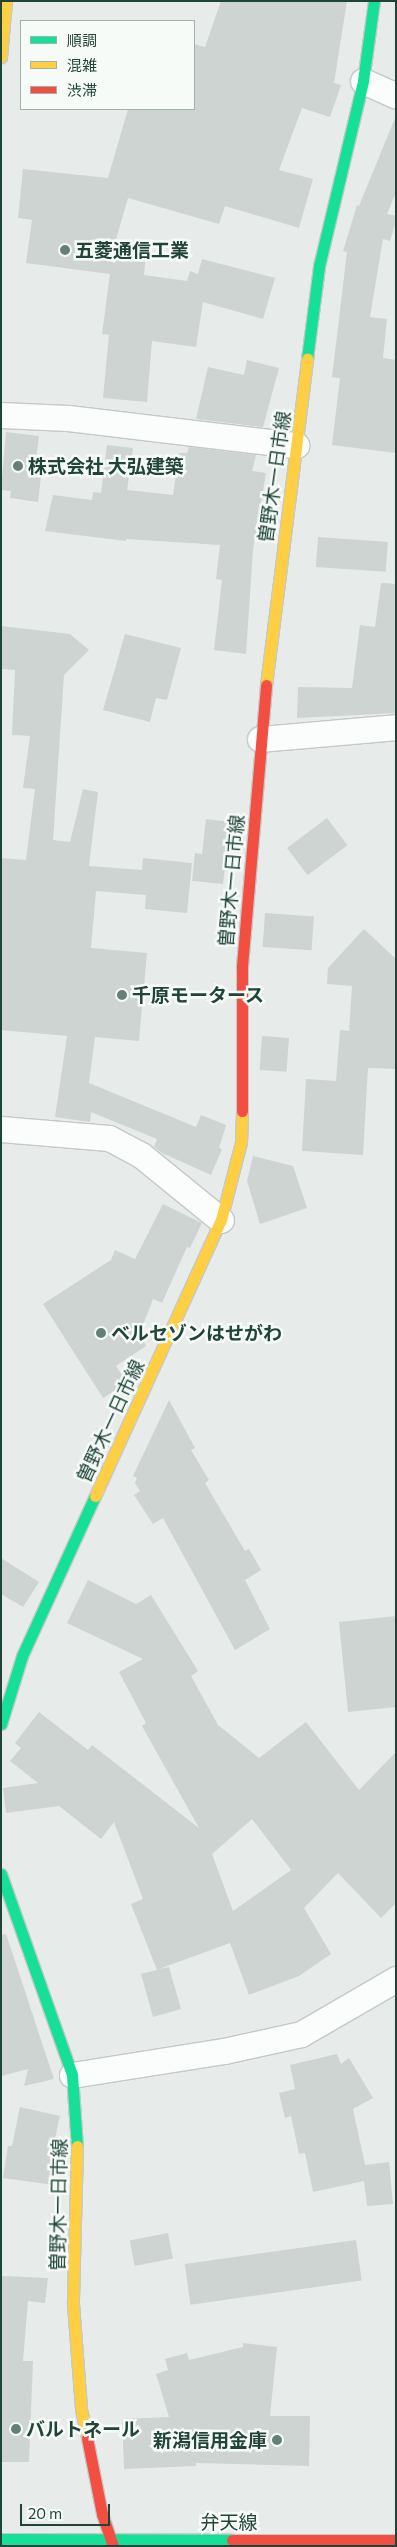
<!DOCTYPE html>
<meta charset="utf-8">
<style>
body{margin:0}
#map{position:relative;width:397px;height:2547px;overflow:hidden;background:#e7ecea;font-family:Commissioner,"Noto Sans JP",sans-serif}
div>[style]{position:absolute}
.building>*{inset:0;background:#cdd4d1;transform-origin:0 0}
.roads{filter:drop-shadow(1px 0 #c4c9c7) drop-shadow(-1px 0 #c4c9c7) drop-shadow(0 1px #c4c9c7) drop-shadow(0 -1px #c4c9c7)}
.street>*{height:25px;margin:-12.5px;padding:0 12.5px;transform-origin:12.5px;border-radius:12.5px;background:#fbfcfc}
.fast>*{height:11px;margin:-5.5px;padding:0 5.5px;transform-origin:5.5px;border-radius:5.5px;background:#16e098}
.slow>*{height:11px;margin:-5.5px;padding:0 5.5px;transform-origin:5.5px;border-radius:5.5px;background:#ffcf43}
.jam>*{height:11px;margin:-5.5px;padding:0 5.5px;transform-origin:5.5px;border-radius:5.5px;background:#f24e42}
.dots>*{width:14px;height:14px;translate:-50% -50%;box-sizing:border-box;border:2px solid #f6fbf8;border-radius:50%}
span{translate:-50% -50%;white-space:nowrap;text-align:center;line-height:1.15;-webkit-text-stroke:5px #f6fbf8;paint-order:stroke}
.poi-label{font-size:19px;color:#214439;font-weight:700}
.left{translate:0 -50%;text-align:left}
.right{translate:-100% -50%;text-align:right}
.street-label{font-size:19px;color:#214439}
.frame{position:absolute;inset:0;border:2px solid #214439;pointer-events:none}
.legend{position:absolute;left:20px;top:20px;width:175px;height:90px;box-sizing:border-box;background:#f6fbf8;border:1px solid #a1b2ac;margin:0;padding:6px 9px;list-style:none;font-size:15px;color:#214439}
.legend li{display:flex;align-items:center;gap:10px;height:25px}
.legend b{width:25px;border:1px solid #a1b2ac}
.scale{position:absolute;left:20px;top:2504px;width:90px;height:22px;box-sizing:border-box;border:2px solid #214439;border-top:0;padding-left:6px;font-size:15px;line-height:18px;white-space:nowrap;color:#214439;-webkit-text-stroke:4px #f6fbf8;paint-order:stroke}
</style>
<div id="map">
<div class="building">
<div style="clip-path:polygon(221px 1px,347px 1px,334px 83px,341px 85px,330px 117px,302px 108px,279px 170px,313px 179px,299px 228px,225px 206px,219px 224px,128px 198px,113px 250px,146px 253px,144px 275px,187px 281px,190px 271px,198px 274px,202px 259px,275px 278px,263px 319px,203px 302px,196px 347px,152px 341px,147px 402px,103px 398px,109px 335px,102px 334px,110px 274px,26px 263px,32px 220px,18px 218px,23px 169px,108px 178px,128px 109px,194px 109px,194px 44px,205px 47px)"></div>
<div style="clip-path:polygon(395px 118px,396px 192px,387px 214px,396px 216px,396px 221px,390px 241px,383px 239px,370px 317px,387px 319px,383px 358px,396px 360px,396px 453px,332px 445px,340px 378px,332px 377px,347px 252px,343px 251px,357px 205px,359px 206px)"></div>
<div style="clip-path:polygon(247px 360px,279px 368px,263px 427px,196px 419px,208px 367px,244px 375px)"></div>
<div style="clip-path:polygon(6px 432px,39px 436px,35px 467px,42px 468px,38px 502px,10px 498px,11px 491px,1px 490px)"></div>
<div style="clip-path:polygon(107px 445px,133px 448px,127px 490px,173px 495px,179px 453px,187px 453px,189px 447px,256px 455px,252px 471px,266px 473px,253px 550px,246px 654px,214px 650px,222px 580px,216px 579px,220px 545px,126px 539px,126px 541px,45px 531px,53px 495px,92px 500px,93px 492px,101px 493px)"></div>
<div style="left:318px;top:537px;width:70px;height:30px;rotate:4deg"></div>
<div style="clip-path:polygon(381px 583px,396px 584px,396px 713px,297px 718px,298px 687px,352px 688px,360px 625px,375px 627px)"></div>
<div style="clip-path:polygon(1px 626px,70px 634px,89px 650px,64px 675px,53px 840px,70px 842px,83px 789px,98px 792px,89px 866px,142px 870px,143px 858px,192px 863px,187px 913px,145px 909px,146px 895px,96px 891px,91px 948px,147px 953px,139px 1041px,95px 1037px,89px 1083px,196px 1127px,201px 1115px,226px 1125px,219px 1148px,222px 1149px,211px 1175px,162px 1153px,154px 1147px,157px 1139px,91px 1112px,90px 1122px,55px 1117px,67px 1036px,1px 1030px,1px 858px,26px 860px,35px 789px,23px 788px,30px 736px,12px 735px,15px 670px,1px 669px)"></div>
<div style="clip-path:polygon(125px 634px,181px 648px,167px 700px,156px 698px,150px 722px,103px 710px)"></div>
<div style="left:327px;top:818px;width:34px;height:50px;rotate:53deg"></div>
<div style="clip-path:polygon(206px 819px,230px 822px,223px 884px,192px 881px,195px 853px,202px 854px)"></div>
<div style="left:265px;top:913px;width:49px;height:34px;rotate:4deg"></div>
<div style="clip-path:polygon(364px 929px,396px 959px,396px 1069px,368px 1068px,363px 1155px,302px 1151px,306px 1079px,336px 1081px,340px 1030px,349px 1031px,352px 986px,327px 984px,328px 968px)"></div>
<div style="left:262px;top:1036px;width:27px;height:34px;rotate:4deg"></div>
<div style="clip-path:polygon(253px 1156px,293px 1166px,307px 1208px,260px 1224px,247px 1181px)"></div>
<div style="clip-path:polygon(163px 1204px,202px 1223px,190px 1248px,187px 1247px,162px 1303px,153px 1299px,140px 1333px,146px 1346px,116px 1366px,127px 1383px,103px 1398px,43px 1304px,111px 1260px,115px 1250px,135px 1259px)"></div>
<div style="clip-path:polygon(169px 1400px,195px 1448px,191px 1450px,209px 1480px,205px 1483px,245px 1551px,249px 1549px,261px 1570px,245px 1580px,270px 1629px,235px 1650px,163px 1518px,153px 1524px,134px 1495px,140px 1491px,135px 1483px,137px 1478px,133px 1476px)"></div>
<div style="clip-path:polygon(1px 1558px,39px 1582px,23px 1607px,1px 1594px)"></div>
<div style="clip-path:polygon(evenodd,88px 1580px,136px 1604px,151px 1595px,198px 1671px,191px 1676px,218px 1725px,259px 1758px,306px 1722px,359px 1790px,396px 1752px,396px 1903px,381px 1918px,338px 1873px,304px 1908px,331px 1954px,299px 1976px,249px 1995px,230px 1943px,159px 1969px,169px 1967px,181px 2009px,153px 2017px,141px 1974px,157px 1970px,131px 1904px,143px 1899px,114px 1822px,101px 1839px,59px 1806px,6px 1813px,3px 1788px,38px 1783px,10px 1761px,21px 1748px,15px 1743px,39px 1712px,88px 1750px,92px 1745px,199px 1828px,142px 1726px,146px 1723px,119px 1672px,143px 1659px,67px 1623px,88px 1580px,252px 1819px,291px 1870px,233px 1911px,212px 1854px,252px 1819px)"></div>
<div style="clip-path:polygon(396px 1616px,396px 1707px,348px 1712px,339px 1622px)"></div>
<div style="clip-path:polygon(6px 1934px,54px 2079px,24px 2086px,28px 2069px,1px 2076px,1px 1935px)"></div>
<div style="clip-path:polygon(337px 2054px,341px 2064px,349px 2058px,373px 2098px,353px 2109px,365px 2165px,389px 2162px,393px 2204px,367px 2206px,364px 2181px,313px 2192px,305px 2153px,299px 2154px,291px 2116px,285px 2118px,279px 2093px,295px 2089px,290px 2065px)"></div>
<div style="clip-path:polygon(20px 2107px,60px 2116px,52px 2152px,58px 2153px,54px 2185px,3px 2178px,8px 2146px,12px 2146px)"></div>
<div style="left:168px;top:2233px;width:26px;height:39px;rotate:79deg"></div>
<div style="left:356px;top:2240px;width:41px;height:173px;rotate:82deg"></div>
<div style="clip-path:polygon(1px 2276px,48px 2278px,45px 2303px,28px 2301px,23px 2361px,33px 2361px,29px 2462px,1px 2462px)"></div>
<div style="clip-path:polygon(243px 2343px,277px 2347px,270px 2416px,310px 2416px,309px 2466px,196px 2463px,196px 2466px,124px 2469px,122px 2419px,169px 2417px,156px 2374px,168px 2370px,165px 2359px,187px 2353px,189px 2360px,243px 2347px)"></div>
</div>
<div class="roads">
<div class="street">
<div style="left:363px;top:81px;width:36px;rotate:24deg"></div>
<div style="left:1px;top:415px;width:67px;rotate:2.6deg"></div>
<div style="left:68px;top:418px;width:230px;rotate:6.8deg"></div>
<div style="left:260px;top:739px;width:137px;rotate:-5deg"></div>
<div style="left:1px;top:1129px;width:108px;rotate:4.8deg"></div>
<div style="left:109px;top:1138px;width:36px;rotate:28deg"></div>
<div style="left:141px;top:1155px;width:103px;rotate:39.1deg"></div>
<div style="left:72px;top:2075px;width:154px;rotate:-9deg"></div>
<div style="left:224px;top:2051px;width:79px;rotate:-12.4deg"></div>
<div style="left:301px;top:2034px;width:110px;rotate:-30.1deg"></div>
</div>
<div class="fast">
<div style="left:307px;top:359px;width:94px;rotate:-82.6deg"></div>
<div style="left:319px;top:266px;width:190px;rotate:-76.6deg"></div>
<div style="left:363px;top:81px;width:81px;rotate:-82.2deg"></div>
<div style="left:1px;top:1724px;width:71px;rotate:-72.8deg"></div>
<div style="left:22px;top:1656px;width:176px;rotate:-65.5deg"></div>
<div style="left:1px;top:1874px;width:213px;rotate:70.5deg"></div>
<div style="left:72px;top:2075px;width:71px;rotate:86deg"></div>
<div style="left:1px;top:2539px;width:231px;rotate:0.2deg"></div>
</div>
<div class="slow">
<div style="left:1px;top:57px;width:56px;rotate:-84.9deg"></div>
<div style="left:266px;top:685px;width:329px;rotate:-82.8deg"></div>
<div style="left:95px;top:1496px;width:303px;rotate:-65.5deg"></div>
<div style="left:221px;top:1220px;width:81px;rotate:-75.6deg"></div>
<div style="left:241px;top:1142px;width:31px;rotate:-88deg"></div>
<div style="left:77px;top:2146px;width:158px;rotate:91.5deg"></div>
<div style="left:73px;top:2304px;width:105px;rotate:85.6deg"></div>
<div style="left:81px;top:2409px;width:30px;rotate:78deg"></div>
</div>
<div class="jam">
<div style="left:242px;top:1111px;width:145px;rotate:-90deg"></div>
<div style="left:242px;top:966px;width:282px;rotate:-85.1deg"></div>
<div style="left:87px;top:2438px;width:77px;rotate:78.8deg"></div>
<div style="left:102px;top:2514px;width:34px;rotate:71deg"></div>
<div style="left:232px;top:2540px;width:164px"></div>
</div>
</div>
<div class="dots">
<div style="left:65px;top:250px;background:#667f77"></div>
<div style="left:18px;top:466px;background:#667f77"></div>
<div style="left:122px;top:995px;background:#667f77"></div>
<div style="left:101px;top:1333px;background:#667f77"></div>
<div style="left:16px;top:2429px;background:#667f77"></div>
<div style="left:277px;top:2440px;background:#667f77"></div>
</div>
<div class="poi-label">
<span class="left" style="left:75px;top:250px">五菱通信工業</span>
<span class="left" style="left:28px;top:466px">株式会社 大弘建築</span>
<span class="left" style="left:132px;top:995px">千原モータース</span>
<span class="left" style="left:111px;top:1333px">ベルセゾンはせがわ</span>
<span class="left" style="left:26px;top:2429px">バルトネール</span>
<span class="right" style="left:267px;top:2440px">新潟信用金庫</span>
</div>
<div class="street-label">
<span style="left:274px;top:477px;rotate:-82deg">曽野木一日市線</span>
<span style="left:231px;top:881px;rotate:-85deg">曽野木一日市線</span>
<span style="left:110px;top:1421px;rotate:-65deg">曽野木一日市線</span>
<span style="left:58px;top:2205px;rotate:-89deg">曽野木一日市線</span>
<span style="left:229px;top:2522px">弁天線</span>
</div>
<div class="frame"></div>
<ul class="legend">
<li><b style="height:6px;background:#16e098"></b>順調</li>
<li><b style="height:6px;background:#ffcf43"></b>混雑</li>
<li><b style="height:6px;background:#f24e42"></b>渋滞</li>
</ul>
<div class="scale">20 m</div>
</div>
